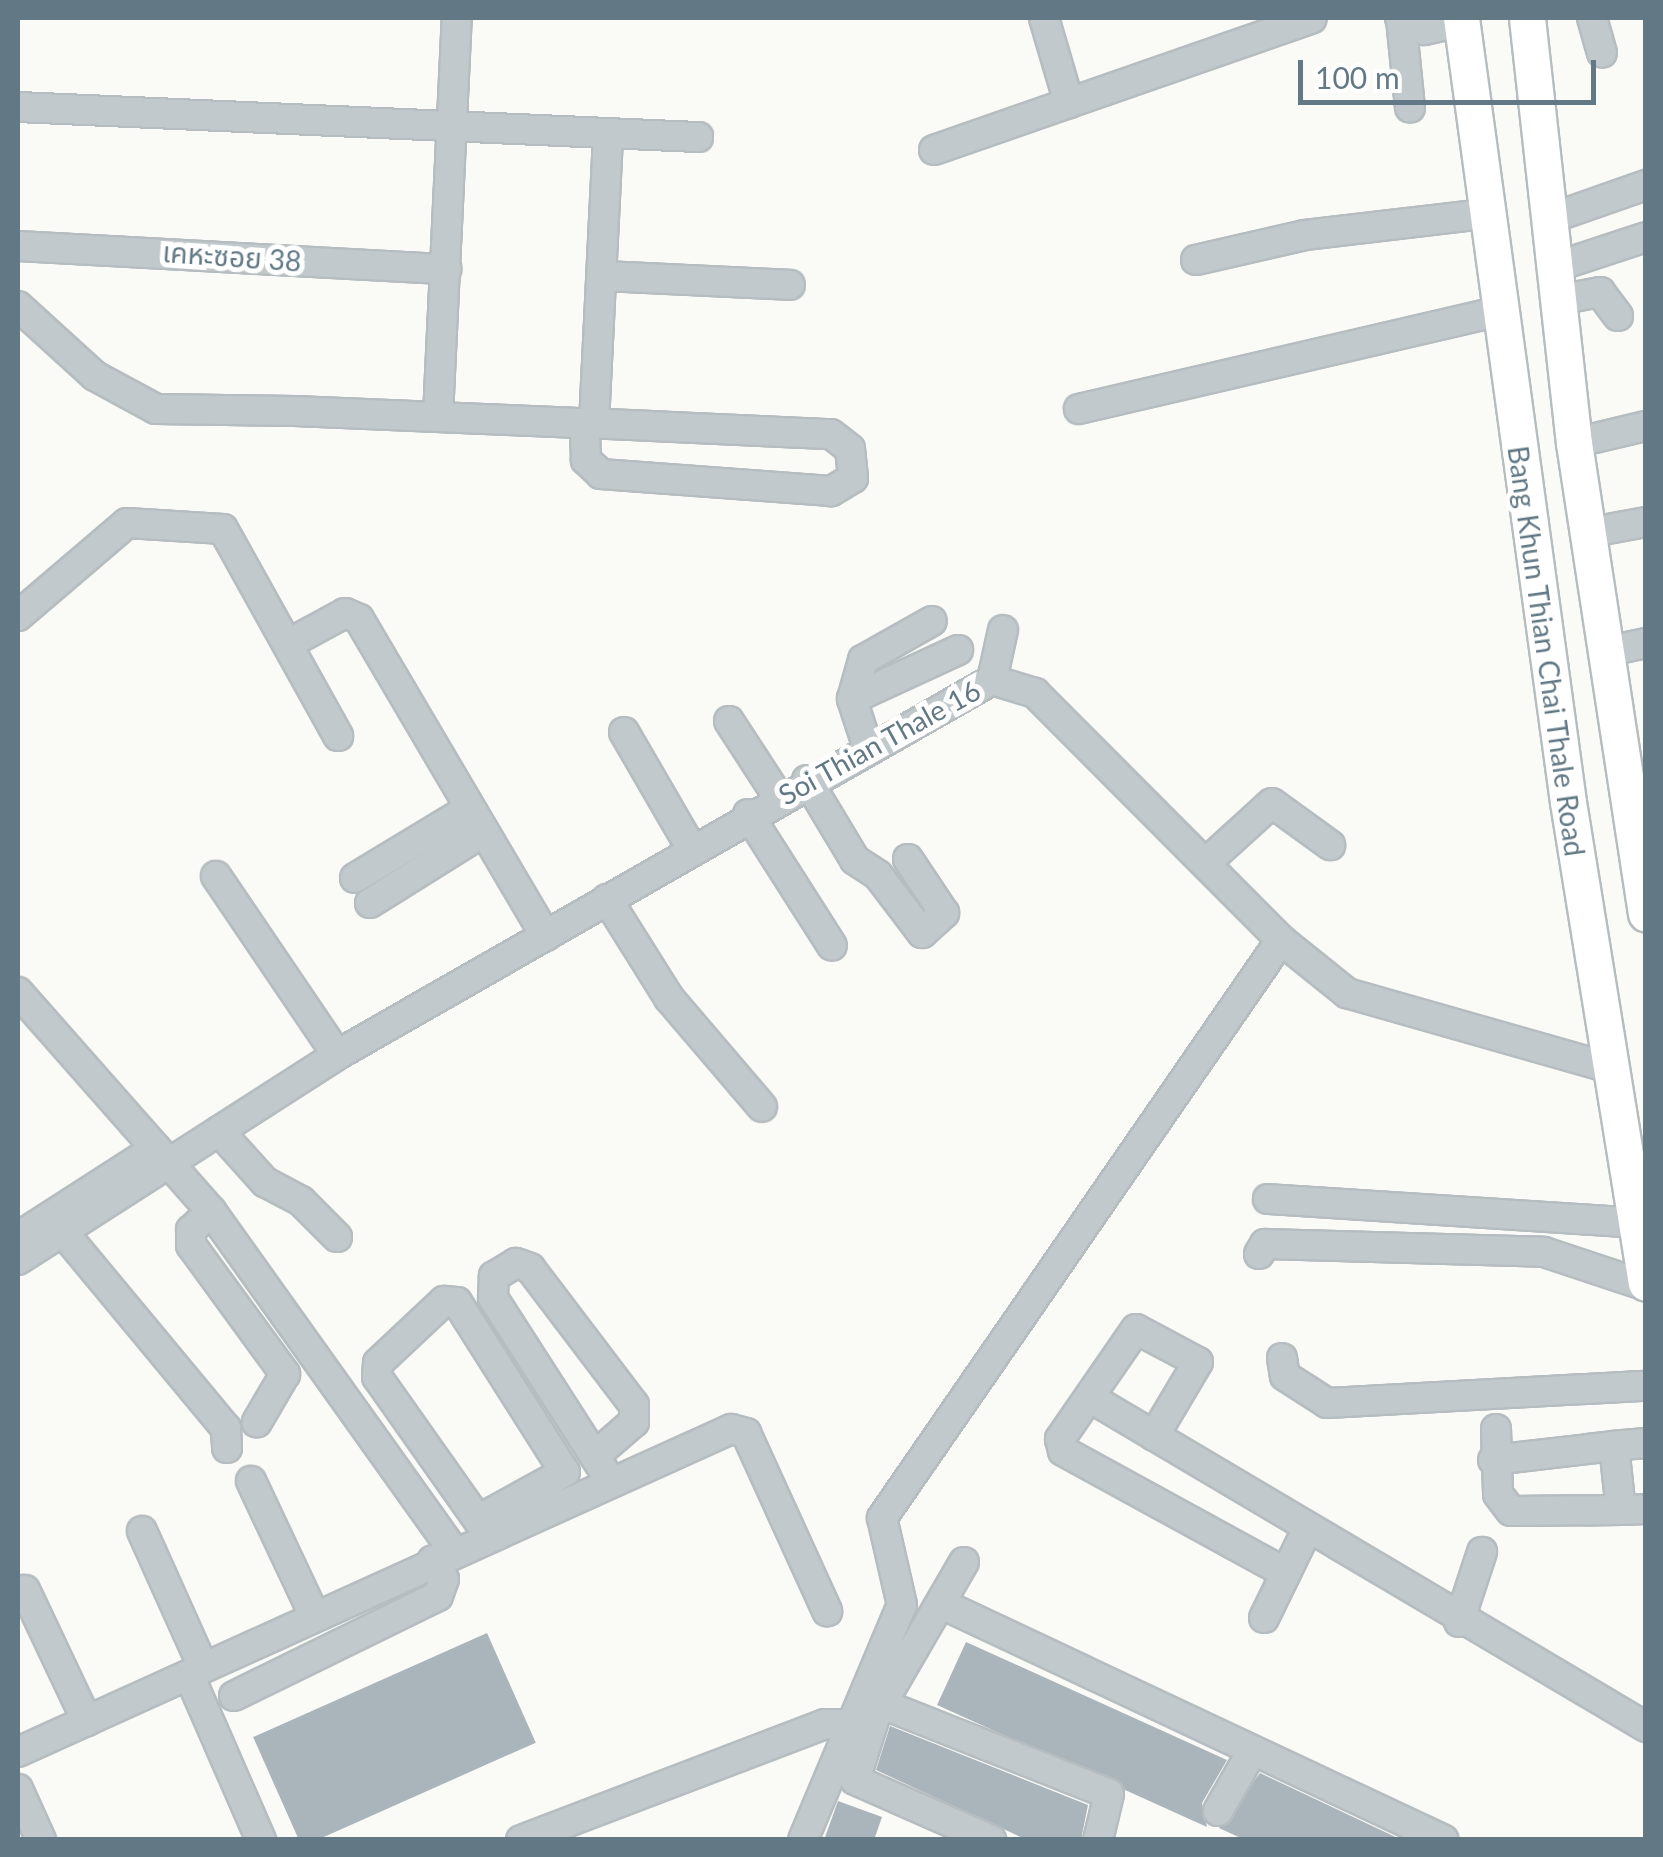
<!DOCTYPE html>
<meta charset="utf-8">
<style>
body{margin:0}
#map{position:relative;width:1663px;height:1857px;overflow:hidden;background:#fafaf7;font-family:Lato,"Noto Sans Thai",sans-serif}
div>[style]{position:absolute}
.building>*{inset:0;background:#a9b5ba;transform-origin:0 0}
.roads{filter:drop-shadow(2px 0 #b6bdc0) drop-shadow(-2px 0 #b6bdc0) drop-shadow(0 2px #b6bdc0) drop-shadow(0 -2px #b6bdc0)}
.minor>*{height:28px;margin:-14px;padding:0 14px;transform-origin:14px;border-radius:14px;background:#c2c9cc}
.major>*{height:35px;margin:-17.5px;padding:0 17.5px;transform-origin:17.5px;border-radius:17.5px;background:#fff}
span{translate:-50% -50%;white-space:nowrap;text-align:center;line-height:1.15;-webkit-text-stroke:10px #fff;paint-order:stroke}
.street-label{font-size:28px;color:#627985}
.frame{position:absolute;inset:0;border:20px solid #627985;pointer-events:none}
.scale{position:absolute;left:1298px;top:60px;width:298px;height:45px;box-sizing:border-box;border:5px solid #627985;border-top:0;padding-left:12px;font-size:30px;line-height:35px;white-space:nowrap;color:#627985;-webkit-text-stroke:8px #fff;paint-order:stroke}
</style>
<div id="map">
<div class="building">
<div style="left:487px;top:1633px;width:120px;height:256px;rotate:66deg"></div>
<div style="clip-path:polygon(966px 1642px,1227px 1760px,1202px 1803px,1207px 1827px,937px 1705px)"></div>
<div style="clip-path:polygon(890px 1726px,1088px 1805px,1081px 1840px,1027px 1840px,876px 1770px)"></div>
<div style="clip-path:polygon(1260px 1773px,1402px 1840px,1245px 1840px,1219px 1828px)"></div>
<div style="clip-path:polygon(838px 1801px,882px 1817px,874px 1840px,824px 1840px)"></div>
</div>
<div class="roads">
<div class="minor">
<div style="left:1044px;top:18px;width:89px;rotate:73.6deg"></div>
<div style="left:1400px;top:18px;width:27px;rotate:27deg"></div>
<div style="left:1424px;top:30px;width:38px;rotate:-12deg"></div>
<div style="left:1592px;top:18px;width:36px;rotate:74deg"></div>
<div style="left:1401px;top:19px;width:89px;rotate:84.2deg"></div>
<div style="left:18px;top:107px;width:681px;rotate:2.53deg"></div>
<div style="left:934px;top:150px;width:400px;rotate:-19.2deg"></div>
<div style="left:1549px;top:219px;width:103px;rotate:-19.3deg"></div>
<div style="left:18px;top:246px;width:429px;rotate:3.1deg"></div>
<div style="left:1196px;top:260px;width:112px;rotate:-12.9deg"></div>
<div style="left:1305px;top:235px;width:181px;rotate:-6.7deg"></div>
<div style="left:1555px;top:267px;width:96px;rotate:-18.2deg"></div>
<div style="left:602px;top:276px;width:188px;rotate:2.7deg"></div>
<div style="left:1558px;top:300px;width:43px;rotate:-10.8deg"></div>
<div style="left:1600px;top:292px;width:30px;rotate:53deg"></div>
<div style="left:18px;top:306px;width:104px;rotate:42.3deg"></div>
<div style="left:95px;top:376px;width:69px;rotate:28.4deg"></div>
<div style="left:156px;top:409px;width:139px;rotate:0.8deg"></div>
<div style="left:295px;top:411px;width:290px;rotate:2.4deg"></div>
<div style="left:585px;top:423px;width:246px;rotate:2.6deg"></div>
<div style="left:831px;top:434px;width:24px;rotate:38deg"></div>
<div style="left:850px;top:449px;width:29px;rotate:84deg"></div>
<div style="left:853px;top:478px;width:26px;rotate:149deg"></div>
<div style="left:831px;top:491px;width:231px;rotate:-175.8deg"></div>
<div style="left:601px;top:474px;width:21px;rotate:-137deg"></div>
<div style="left:586px;top:460px;width:37px;rotate:-92deg"></div>
<div style="left:1079px;top:409px;width:429px;rotate:-13.1deg"></div>
<div style="left:438px;top:416px;width:398px;rotate:-87.3deg"></div>
<div style="left:594px;top:423px;width:288px;rotate:-87.2deg"></div>
<div style="left:1574px;top:443px;width:74px;rotate:-13.3deg"></div>
<div style="left:1586px;top:533px;width:61px;rotate:-10.4deg"></div>
<div style="left:18px;top:616px;width:143px;rotate:-40.5deg"></div>
<div style="left:127px;top:523px;width:96px;rotate:3.6deg"></div>
<div style="left:223px;top:529px;width:237px;rotate:60.9deg"></div>
<div style="left:288px;top:644px;width:65px;rotate:-28.5deg"></div>
<div style="left:345px;top:613px;width:15px;rotate:23deg"></div>
<div style="left:359px;top:619px;width:368px;rotate:59.5deg"></div>
<div style="left:1604px;top:652px;width:43px;rotate:-12.1deg"></div>
<div style="left:992px;top:680px;width:51px;rotate:-77.6deg"></div>
<div style="left:852px;top:699px;width:41px;rotate:-74.2deg"></div>
<div style="left:863px;top:660px;width:79px;rotate:-29.5deg"></div>
<div style="left:729px;top:721px;width:92px;rotate:57deg"></div>
<div style="left:624px;top:732px;width:132px;rotate:59.9deg"></div>
<div style="left:868px;top:748px;width:52px;rotate:-108.1deg"></div>
<div style="left:852px;top:699px;width:117px;rotate:-24.8deg"></div>
<div style="left:807px;top:780px;width:93px;rotate:59deg"></div>
<div style="left:855px;top:860px;width:27px;rotate:33deg"></div>
<div style="left:878px;top:875px;width:73px;rotate:52.8deg"></div>
<div style="left:922px;top:933px;width:30px;rotate:-42deg"></div>
<div style="left:944px;top:913px;width:65px;rotate:-123.7deg"></div>
<div style="left:748px;top:814px;width:156px;rotate:57.5deg"></div>
<div style="left:1208px;top:861px;width:86px;rotate:-42.2deg"></div>
<div style="left:1272px;top:803px;width:72px;rotate:35.9deg"></div>
<div style="left:216px;top:876px;width:216px;rotate:55.9deg"></div>
<div style="left:355px;top:878px;width:133px;rotate:-31.2deg"></div>
<div style="left:607px;top:899px;width:117px;rotate:57.9deg"></div>
<div style="left:669px;top:998px;width:143px;rotate:49.5deg"></div>
<div style="left:370px;top:903px;width:133px;rotate:-32.1deg"></div>
<div style="left:18px;top:992px;width:292px;rotate:48.6deg"></div>
<div style="left:211px;top:1211px;width:417px;rotate:54.5deg"></div>
<div style="left:219px;top:1131px;width:69px;rotate:48deg"></div>
<div style="left:265px;top:1182px;width:41px;rotate:27.8deg"></div>
<div style="left:301px;top:1201px;width:51px;rotate:45deg"></div>
<div style="left:1268px;top:1199px;width:370px;rotate:3.7deg"></div>
<div style="left:211px;top:1211px;width:28px;rotate:136deg"></div>
<div style="left:191px;top:1230px;width:15px;rotate:90deg"></div>
<div style="left:191px;top:1245px;width:160px;rotate:53.9deg"></div>
<div style="left:285px;top:1374px;width:56px;rotate:120.3deg"></div>
<div style="left:63px;top:1232px;width:255px;rotate:50.3deg"></div>
<div style="left:226px;top:1428px;width:20px;rotate:87deg"></div>
<div style="left:18px;top:1237px;width:164px;rotate:-32.8deg"></div>
<div style="left:1259px;top:1254px;width:12px;rotate:-59deg"></div>
<div style="left:1265px;top:1244px;width:279px;rotate:1.6deg"></div>
<div style="left:1544px;top:1252px;width:108px;rotate:18.4deg"></div>
<div style="left:18px;top:1260px;width:379px;rotate:-32.7deg"></div>
<div style="left:337px;top:1055px;width:755px;rotate:-29.79deg"></div>
<div style="left:992px;top:680px;width:45px;rotate:16.8deg"></div>
<div style="left:1035px;top:693px;width:349px;rotate:45.1deg"></div>
<div style="left:1281px;top:940px;width:85px;rotate:38.8deg"></div>
<div style="left:1347px;top:993px;width:277px;rotate:15.9deg"></div>
<div style="left:444px;top:1301px;width:13px;rotate:4deg"></div>
<div style="left:457px;top:1302px;width:201px;rotate:57.6deg"></div>
<div style="left:565px;top:1472px;width:99px;rotate:151.1deg"></div>
<div style="left:478px;top:1520px;width:175px;rotate:-125.2deg"></div>
<div style="left:377px;top:1377px;width:14px;rotate:-86deg"></div>
<div style="left:378px;top:1363px;width:91px;rotate:-43.2deg"></div>
<div style="left:1282px;top:1358px;width:18px;rotate:81deg"></div>
<div style="left:1285px;top:1376px;width:50px;rotate:32.7deg"></div>
<div style="left:1327px;top:1403px;width:319px;rotate:-3.1deg"></div>
<div style="left:1094px;top:1400px;width:642px;rotate:30.64deg"></div>
<div style="left:1496px;top:1429px;width:65px;rotate:88.2deg"></div>
<div style="left:1498px;top:1494px;width:21px;rotate:53deg"></div>
<div style="left:1511px;top:1511px;width:110px;rotate:-0.5deg"></div>
<div style="left:1154px;top:1436px;width:86px;rotate:-59.3deg"></div>
<div style="left:1198px;top:1362px;width:70px;rotate:-152deg"></div>
<div style="left:1136px;top:1329px;width:134px;rotate:124.6deg"></div>
<div style="left:1060px;top:1439px;width:12px;rotate:76deg"></div>
<div style="left:1063px;top:1451px;width:254px;rotate:28.7deg"></div>
<div style="left:1646px;top:1443px;width:32px;rotate:175deg"></div>
<div style="left:1614px;top:1446px;width:64px;rotate:83.8deg"></div>
<div style="left:1621px;top:1510px;width:25px;rotate:-2deg"></div>
<div style="left:597px;top:1454px;width:49px;rotate:-40.9deg"></div>
<div style="left:634px;top:1422px;width:17px;rotate:-90deg"></div>
<div style="left:634px;top:1405px;width:172px;rotate:-127.2deg"></div>
<div style="left:530px;top:1268px;width:15px;rotate:-160deg"></div>
<div style="left:516px;top:1263px;width:26px;rotate:149deg"></div>
<div style="left:494px;top:1276px;width:22px;rotate:93deg"></div>
<div style="left:493px;top:1298px;width:216px;rotate:57.3deg"></div>
<div style="left:1493px;top:1460px;width:122px;rotate:-6.6deg"></div>
<div style="left:251px;top:1481px;width:148px;rotate:64.8deg"></div>
<div style="left:142px;top:1531px;width:149px;rotate:65.8deg"></div>
<div style="left:964px;top:1562px;width:176px;rotate:120.1deg"></div>
<div style="left:876px;top:1714px;width:69px;rotate:107.7deg"></div>
<div style="left:855px;top:1780px;width:149px;rotate:23.8deg"></div>
<div style="left:25px;top:1590px;width:145px;rotate:64.7deg"></div>
<div style="left:944px;top:1605px;width:552px;rotate:25.17deg"></div>
<div style="left:1264px;top:1618px;width:96px;rotate:-64deg"></div>
<div style="left:1459px;top:1622px;width:74px;rotate:-71.8deg"></div>
<div style="left:189px;top:1675px;width:180px;rotate:66.4deg"></div>
<div style="left:234px;top:1696px;width:227px;rotate:-26.1deg"></div>
<div style="left:438px;top:1596px;width:18px;rotate:-71deg"></div>
<div style="left:444px;top:1579px;width:22px;rotate:-122deg"></div>
<div style="left:882px;top:1704px;width:244px;rotate:21.6deg"></div>
<div style="left:1109px;top:1794px;width:47px;rotate:103.4deg"></div>
<div style="left:18px;top:1752px;width:783px;rotate:-24.37deg"></div>
<div style="left:731px;top:1429px;width:16px;rotate:15deg"></div>
<div style="left:746px;top:1433px;width:196px;rotate:65.5deg"></div>
<div style="left:18px;top:1789px;width:56px;rotate:65.7deg"></div>
<div style="left:1218px;top:1811px;width:64px;rotate:-60.3deg"></div>
<div style="left:521px;top:1840px;width:325px;rotate:-20.9deg"></div>
<div style="left:825px;top:1724px;width:23px"></div>
<div style="left:803px;top:1840px;width:255px;rotate:-67.2deg"></div>
<div style="left:902px;top:1605px;width:89px;rotate:-102.9deg"></div>
<div style="left:882px;top:1518px;width:702px;rotate:-55.38deg"></div>
</div>
<div class="major">
<div style="left:1461px;top:18px;width:791px;rotate:82.23deg"></div>
<div style="left:1568px;top:802px;width:487px;rotate:80.8deg"></div>
<div style="left:1527px;top:18px;width:428px;rotate:83.7deg"></div>
<div style="left:1574px;top:443px;width:476px;rotate:81.3deg"></div>
</div>
</div>
<div class="street-label">
<span style="left:232px;top:256px;rotate:4deg">เคหะซอย 38</span>
<span style="left:1547px;top:651px;rotate:82deg">Bang Khun Thian Chai Thale Road</span>
<span style="left:879px;top:742px;rotate:-29deg">Soi Thian Thale 16</span>
</div>
<div class="frame"></div>
<div class="scale">100 m</div>
</div>
